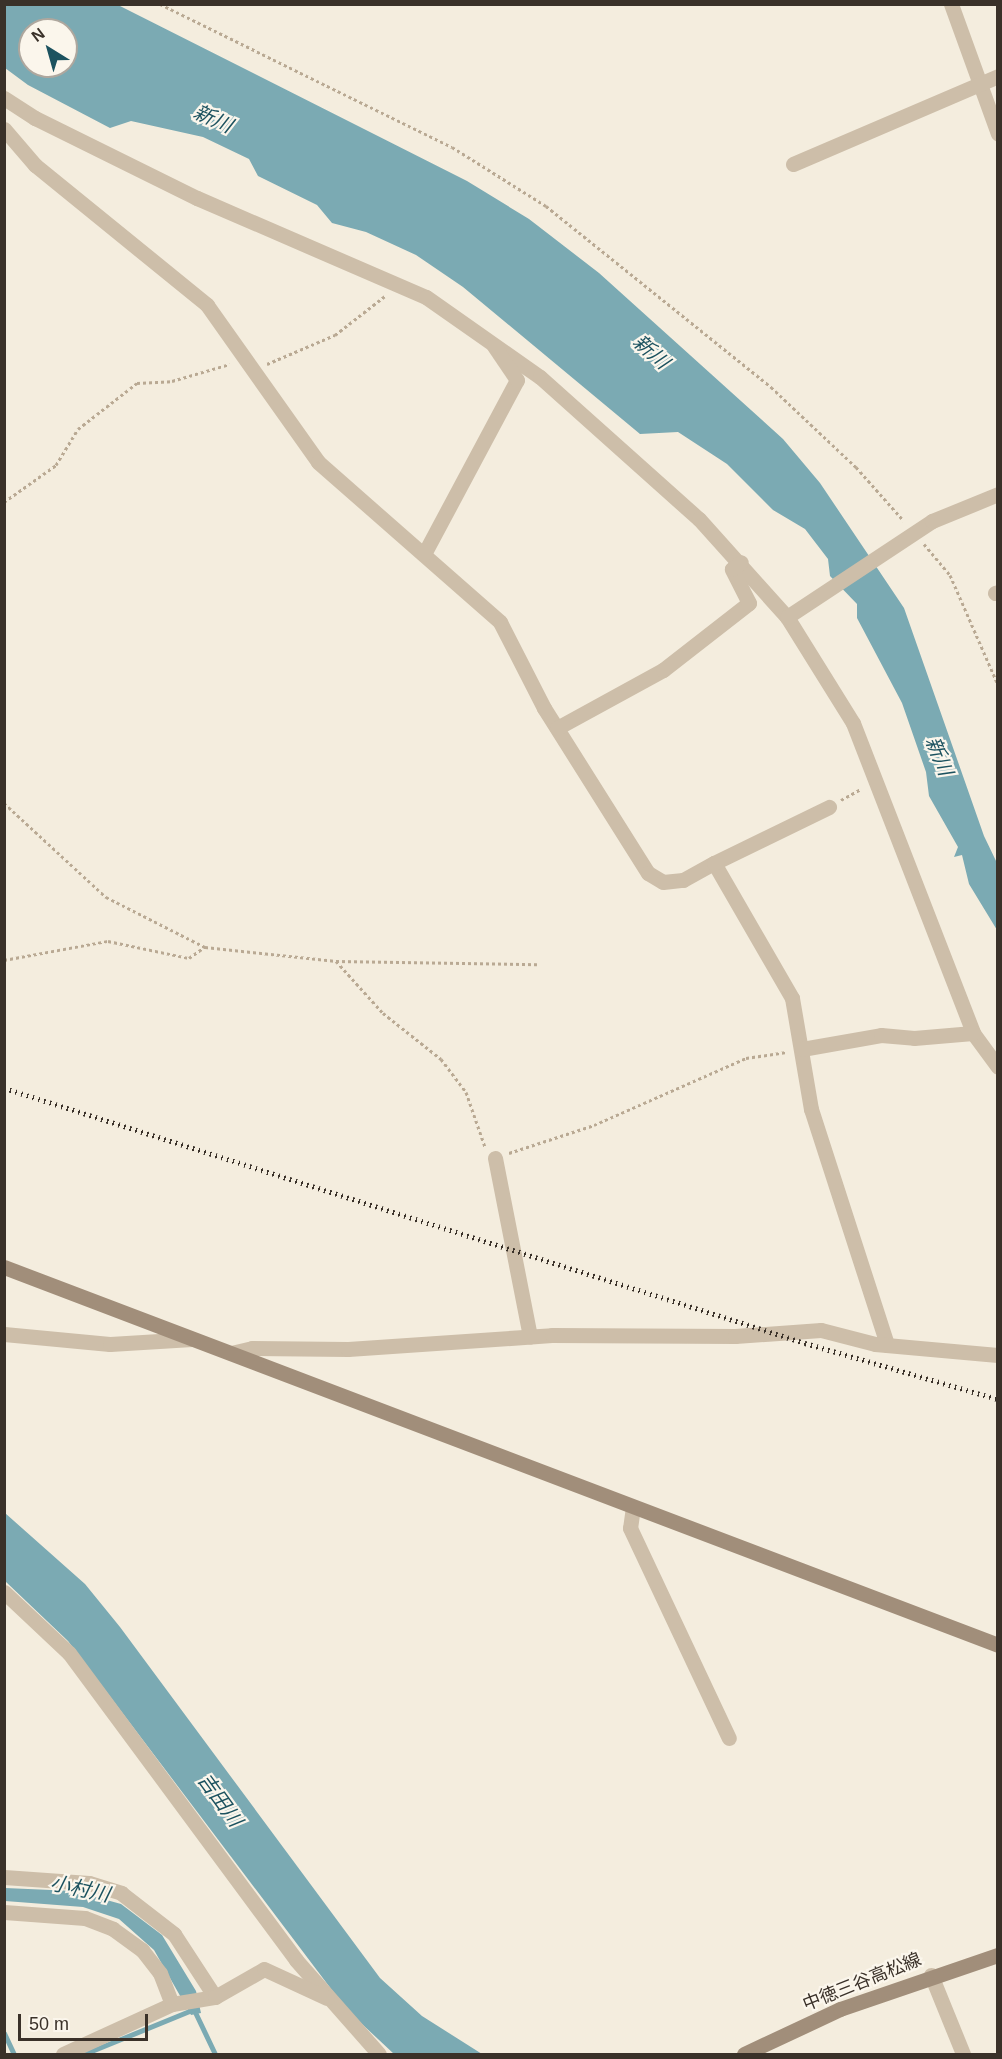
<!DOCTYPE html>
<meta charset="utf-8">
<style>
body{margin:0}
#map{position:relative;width:1002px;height:2059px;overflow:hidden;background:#f4edde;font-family:Helvetica,"Noto Sans JP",sans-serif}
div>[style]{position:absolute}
.water>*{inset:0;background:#7baab3}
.stream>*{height:5px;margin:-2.5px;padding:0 2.5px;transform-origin:2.5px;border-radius:2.5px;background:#7baab3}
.path>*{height:3px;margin-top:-1.5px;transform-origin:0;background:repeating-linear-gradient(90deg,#b9a993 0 3px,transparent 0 6px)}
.street>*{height:15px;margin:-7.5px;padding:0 7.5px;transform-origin:7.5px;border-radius:7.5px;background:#cdbea9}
.secondary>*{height:15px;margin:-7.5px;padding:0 7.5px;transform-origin:7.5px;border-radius:7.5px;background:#a18e7a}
.rail>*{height:4.5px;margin-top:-2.25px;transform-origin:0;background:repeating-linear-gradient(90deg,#3a3129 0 1.5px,transparent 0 6px)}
span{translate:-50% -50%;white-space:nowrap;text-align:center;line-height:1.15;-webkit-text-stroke:4.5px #fbf6ec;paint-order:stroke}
.street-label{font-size:18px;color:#3a3129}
.water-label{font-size:20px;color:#1c525f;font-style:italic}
.frame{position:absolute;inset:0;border:6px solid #3a3129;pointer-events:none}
.north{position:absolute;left:18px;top:18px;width:60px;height:60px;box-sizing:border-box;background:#fbf6ec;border:2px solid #aea79e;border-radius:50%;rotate:323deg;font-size:16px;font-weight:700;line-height:24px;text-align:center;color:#3a3129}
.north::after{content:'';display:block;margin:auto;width:21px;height:27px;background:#1c525f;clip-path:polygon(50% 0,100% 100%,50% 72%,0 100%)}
.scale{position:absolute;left:18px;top:2014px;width:130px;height:27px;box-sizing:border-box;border:3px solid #3a3129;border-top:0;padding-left:8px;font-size:18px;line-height:21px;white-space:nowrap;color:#3a3129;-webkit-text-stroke:4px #fbf6ec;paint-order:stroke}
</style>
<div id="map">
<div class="water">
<div style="clip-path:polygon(evenodd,5px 5px,118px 5px,467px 181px,529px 219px,599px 273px,783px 439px,820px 483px,904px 608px,984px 836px,997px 863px,997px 930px,969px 884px,962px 855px,954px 857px,958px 847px,929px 796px,926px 772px,902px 703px,857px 618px,857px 604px,830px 576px,828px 559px,805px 529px,773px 510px,727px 464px,678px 432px,640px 434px,463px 287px,416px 255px,366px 232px,332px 223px,317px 205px,258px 176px,249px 159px,203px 137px,131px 121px,110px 128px,28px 85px,5px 68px,5px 5px,30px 30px,66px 30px,66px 66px,30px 66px,30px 30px)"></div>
<div style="clip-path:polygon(5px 1513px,85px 1584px,120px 1627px,380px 1978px,422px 2016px,482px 2054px,394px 2054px,347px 2010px,68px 1641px,5px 1581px)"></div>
<div style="clip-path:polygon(5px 1888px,74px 1891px,121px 1904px,162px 1935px,196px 1991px,201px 2013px,191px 2015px,154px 1950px,119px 1919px,83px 1907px,5px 1901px)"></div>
</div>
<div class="stream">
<div style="left:194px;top:2010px;width:49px;rotate:64.5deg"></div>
<div style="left:4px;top:2033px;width:23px;rotate:65deg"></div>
<div style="left:84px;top:2054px;width:119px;rotate:-22.2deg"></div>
</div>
<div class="path">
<div style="left:160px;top:4px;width:325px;rotate:26.1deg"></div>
<div style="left:452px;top:147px;width:111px;rotate:32.1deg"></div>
<div style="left:546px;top:206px;width:289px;rotate:38.8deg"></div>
<div style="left:771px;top:387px;width:117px;rotate:43.3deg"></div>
<div style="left:856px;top:467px;width:72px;rotate:48.4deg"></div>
<div style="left:267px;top:364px;width:74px;rotate:-23.1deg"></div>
<div style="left:335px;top:335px;width:63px;rotate:-38deg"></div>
<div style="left:4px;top:502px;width:64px;rotate:-35.4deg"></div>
<div style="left:56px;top:465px;width:42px;rotate:-58.6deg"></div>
<div style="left:78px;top:429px;width:75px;rotate:-37.9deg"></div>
<div style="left:137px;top:383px;width:35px;rotate:-3deg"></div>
<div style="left:172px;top:381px;width:60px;rotate:-16.3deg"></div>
<div style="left:924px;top:544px;width:40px;rotate:50deg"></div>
<div style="left:950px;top:575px;width:120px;rotate:66.4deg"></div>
<div style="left:841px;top:800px;width:23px;rotate:-29deg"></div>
<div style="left:4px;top:803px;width:139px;rotate:42.7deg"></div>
<div style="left:106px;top:897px;width:111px;rotate:26.8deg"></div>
<div style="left:205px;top:947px;width:132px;rotate:6.1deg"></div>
<div style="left:336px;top:961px;width:201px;rotate:0.9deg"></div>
<div style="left:4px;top:960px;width:106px;rotate:-10.4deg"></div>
<div style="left:108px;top:941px;width:83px;rotate:11.9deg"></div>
<div style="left:189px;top:958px;width:19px;rotate:-35deg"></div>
<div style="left:336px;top:961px;width:70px;rotate:47.9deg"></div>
<div style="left:383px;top:1013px;width:74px;rotate:38.4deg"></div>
<div style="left:441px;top:1059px;width:41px;rotate:52.9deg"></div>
<div style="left:466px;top:1092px;width:58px;rotate:70.9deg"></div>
<div style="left:509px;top:1153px;width:89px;rotate:-18.2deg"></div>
<div style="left:594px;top:1125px;width:166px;rotate:-23.8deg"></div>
<div style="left:746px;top:1058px;width:41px;rotate:-8.3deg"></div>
</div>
<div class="street">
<div style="left:951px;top:4px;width:138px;rotate:70.1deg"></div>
<div style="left:4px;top:98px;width:37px;rotate:33deg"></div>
<div style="left:35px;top:118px;width:181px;rotate:26.3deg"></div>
<div style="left:197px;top:198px;width:249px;rotate:23.4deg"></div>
<div style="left:426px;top:297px;width:139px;rotate:35.1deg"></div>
<div style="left:540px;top:377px;width:213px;rotate:41.8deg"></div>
<div style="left:699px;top:519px;width:132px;rotate:48.1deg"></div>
<div style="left:787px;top:617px;width:125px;rotate:58.1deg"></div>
<div style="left:853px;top:723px;width:332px;rotate:68.8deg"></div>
<div style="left:973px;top:1033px;width:42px;rotate:53.7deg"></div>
<div style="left:4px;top:129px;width:48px;rotate:49.3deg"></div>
<div style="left:35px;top:165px;width:222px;rotate:39.1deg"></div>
<div style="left:207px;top:305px;width:192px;rotate:54.7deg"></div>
<div style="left:318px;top:462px;width:242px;rotate:41.3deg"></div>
<div style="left:500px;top:622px;width:97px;rotate:62.9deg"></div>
<div style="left:544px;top:708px;width:195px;rotate:57.8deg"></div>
<div style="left:648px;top:873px;width:17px;rotate:31deg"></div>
<div style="left:663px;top:882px;width:20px;rotate:-6deg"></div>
<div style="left:683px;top:880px;width:35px;rotate:-29deg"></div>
<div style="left:714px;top:863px;width:156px;rotate:60deg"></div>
<div style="left:792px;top:998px;width:113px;rotate:80.3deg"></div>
<div style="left:811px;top:1109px;width:248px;rotate:72.1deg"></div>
<div style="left:793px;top:164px;width:223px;rotate:-23.2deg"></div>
<div style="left:424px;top:554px;width:197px;rotate:-61.9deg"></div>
<div style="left:517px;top:380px;width:41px;rotate:-124.1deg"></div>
<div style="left:995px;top:593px;width:3px;rotate:-18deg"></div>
<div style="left:787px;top:617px;width:174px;rotate:-33.5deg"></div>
<div style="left:932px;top:521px;width:71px;rotate:-22.2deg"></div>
<div style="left:557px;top:728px;width:121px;rotate:-28.7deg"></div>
<div style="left:663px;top:670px;width:109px;rotate:-37.9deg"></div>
<div style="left:749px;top:603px;width:38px;rotate:-117deg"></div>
<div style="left:732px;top:569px;width:11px;rotate:-38deg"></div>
<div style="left:714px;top:863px;width:128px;rotate:-26deg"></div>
<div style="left:802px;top:1049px;width:80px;rotate:-10deg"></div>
<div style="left:881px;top:1035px;width:33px;rotate:5deg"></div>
<div style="left:914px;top:1038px;width:59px;rotate:-4.8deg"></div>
<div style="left:495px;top:1158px;width:182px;rotate:78.9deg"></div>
<div style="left:4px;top:1334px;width:106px;rotate:5.4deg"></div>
<div style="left:110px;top:1344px;width:82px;rotate:-3.5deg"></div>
<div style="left:231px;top:1353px;width:22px;rotate:-13deg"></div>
<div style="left:252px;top:1348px;width:96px;rotate:0.6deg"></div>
<div style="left:348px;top:1349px;width:204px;rotate:-3.9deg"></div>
<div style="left:552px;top:1335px;width:183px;rotate:0.3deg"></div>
<div style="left:735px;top:1336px;width:86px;rotate:-4deg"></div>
<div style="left:821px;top:1330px;width:56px;rotate:14.5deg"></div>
<div style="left:875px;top:1344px;width:123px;rotate:5.1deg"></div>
<div style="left:633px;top:1507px;width:21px;rotate:98deg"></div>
<div style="left:630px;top:1528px;width:232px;rotate:64.8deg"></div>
<div style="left:4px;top:1592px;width:89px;rotate:43.2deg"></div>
<div style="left:69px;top:1653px;width:382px;rotate:53.5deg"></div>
<div style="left:296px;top:1960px;width:125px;rotate:48.6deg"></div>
<div style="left:4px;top:1877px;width:85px;rotate:4deg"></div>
<div style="left:89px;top:1883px;width:34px;rotate:17deg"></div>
<div style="left:121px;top:1893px;width:67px;rotate:37.7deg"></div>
<div style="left:174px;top:1934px;width:75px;rotate:56.9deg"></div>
<div style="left:4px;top:1912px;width:81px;rotate:4.2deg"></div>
<div style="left:85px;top:1918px;width:30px;rotate:21deg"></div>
<div style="left:113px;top:1929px;width:36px;rotate:36deg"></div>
<div style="left:142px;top:1950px;width:29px;rotate:52deg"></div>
<div style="left:160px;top:1973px;width:33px;rotate:69deg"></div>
<div style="left:931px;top:1975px;width:85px;rotate:67.9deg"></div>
<div style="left:63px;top:2054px;width:120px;rotate:-24.6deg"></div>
<div style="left:172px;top:2004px;width:44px;rotate:-9.2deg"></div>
<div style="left:215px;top:1997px;width:56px;rotate:-29.7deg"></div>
<div style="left:264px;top:1969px;width:69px;rotate:24.7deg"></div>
</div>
<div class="secondary">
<div style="left:4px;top:1267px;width:1063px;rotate:20.82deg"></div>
<div style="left:744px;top:2054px;width:106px;rotate:-25.1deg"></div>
<div style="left:840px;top:2009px;width:167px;rotate:-18.9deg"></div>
</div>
<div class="rail">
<div style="left:4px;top:1088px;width:841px;rotate:17.66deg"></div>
<div style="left:805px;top:1343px;width:201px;rotate:16.2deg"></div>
</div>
<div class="street-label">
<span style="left:862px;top:1982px;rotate:-22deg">中徳三谷高松線</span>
</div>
<div class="water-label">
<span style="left:213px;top:119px;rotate:24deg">新川</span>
<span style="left:651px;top:352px;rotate:42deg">新川</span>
<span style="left:939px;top:756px;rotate:68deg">新川</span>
<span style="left:220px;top:1800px;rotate:54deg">吉田川</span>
<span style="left:80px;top:1889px;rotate:12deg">小村川</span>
</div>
<div class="frame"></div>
<div class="north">N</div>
<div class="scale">50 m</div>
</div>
